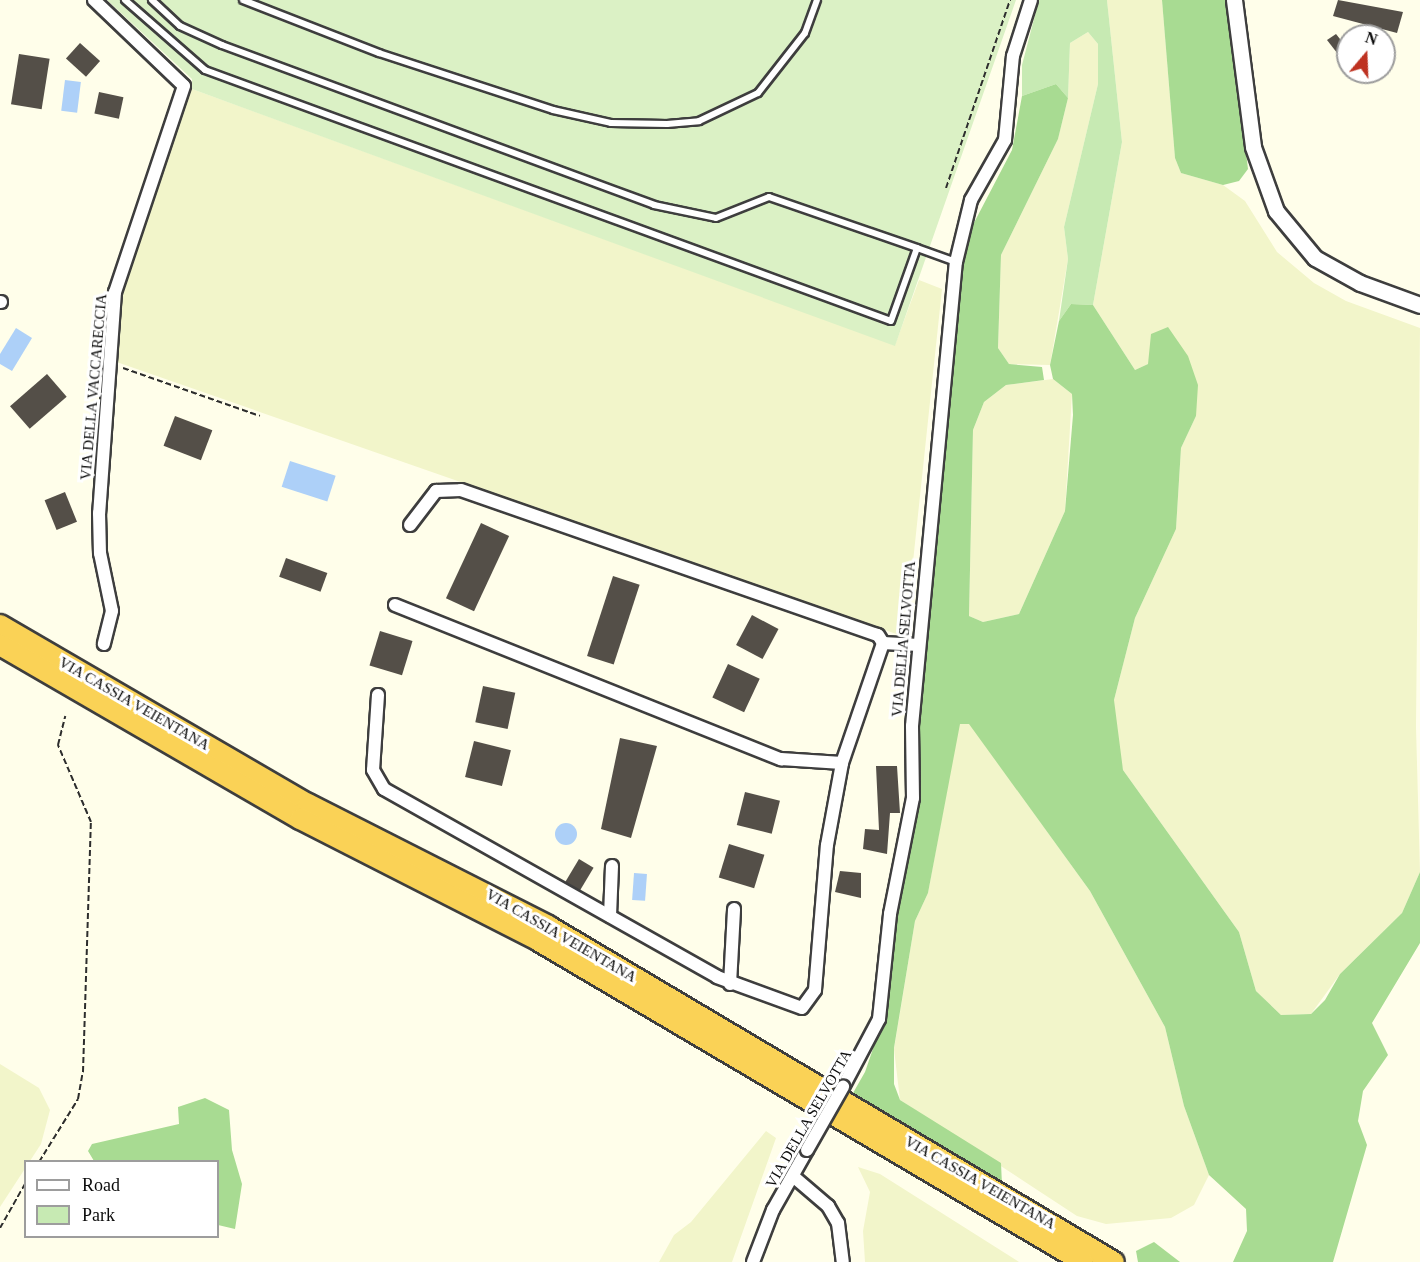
<!DOCTYPE html>
<style>
body{margin:0}
#map{position:relative;width:1420px;height:1262px;overflow:hidden;background:#fffeea;font-family:Georgia,serif}
div>[style]{position:absolute}
.farmland>*{inset:0;background:#f2f5ca}
.green>*{inset:0;background:#c7eab3}
.forest>*{inset:0;background:#a8db92}
.pitch>*{inset:0;background:#dbf1c5}
.water>*{inset:0;background:#add0f8;transform-origin:0 0}
.round{border-radius:50%}
.building>*{inset:0;background:#544f48;transform-origin:0 0}
.path>*{height:2px;margin-top:-1px;transform-origin:0;background:repeating-linear-gradient(90deg,#2d2d2d 0 6px,transparent 0 9px)}
.roads{filter:drop-shadow(2px 0 #3e3e3e) drop-shadow(-2px 0 #3e3e3e) drop-shadow(0 2px #3e3e3e) drop-shadow(0 -2px #3e3e3e)}
.service>*{height:6px;margin:-3px;padding:0 3px;transform-origin:3px;border-radius:3px;background:#fff}
.minor>*{height:12px;margin:-6px;padding:0 6px;transform-origin:6px;border-radius:6px;background:#fff}
.tertiary>*{height:15px;margin:-7.5px;padding:0 7.5px;transform-origin:7.5px;border-radius:7.5px;background:#fff}
.trunk>*{height:20px;margin:-10px;padding:0 10px;transform-origin:10px;border-radius:10px;background:#fad256}
.bridges{filter:drop-shadow(2px 0 #3e3e3e) drop-shadow(-2px 0 #3e3e3e) drop-shadow(0 2px #3e3e3e) drop-shadow(0 -2px #3e3e3e)}
.minor-bridge>*{height:12px;margin:-6px;padding:0 6px;transform-origin:6px;border-radius:6px;background:#fff}
span{translate:-50% -50%;white-space:nowrap;text-align:center;line-height:1.15;-webkit-text-stroke:6px #fff;paint-order:stroke}
.street-label{font-size:15px;color:#0b0b0b}
.legend{position:absolute;left:24px;top:1160px;width:195px;height:78px;box-sizing:border-box;background:#fff;border:2px solid #9d9d9d;margin:0;padding:8px 10px;list-style:none;font-size:18px;color:#0b0b0b}
.legend li{display:flex;align-items:center;gap:12px;height:30px}
.legend b{width:30px;border:2px solid #9d9d9d}
.north{position:absolute;left:1336px;top:24px;width:60px;height:60px;box-sizing:border-box;background:#fff;border:2px solid #9d9d9d;border-radius:50%;rotate:19deg;font-size:16px;font-weight:700;line-height:24px;text-align:center;color:#0b0b0b}
.north::after{content:'';display:block;margin:auto;width:21px;height:27px;background:#be3221;clip-path:polygon(50% 0,100% 100%,50% 72%,0 100%)}
</style>
<div id="map">
<div class="farmland">
<div style="clip-path:polygon(1107px 0,1162px 0,1175px 158px,1181px 173px,1223px 185px,1245px 201px,1277px 252px,1314px 283px,1346px 301px,1420px 328px,1416px 727px,1420px 872px,1402px 913px,1340px 974px,1311px 1014px,1281px 1015px,1256px 991px,1239px 932px,1123px 770px,1115px 734px,1114px 700px,1135px 618px,1176px 529px,1181px 448px,1196px 416px,1148px 364px,1135px 370px,1093px 305px,1122px 142px)"></div>
<div style="clip-path:polygon(1088px 32px,1098px 44px,1098px 84px,1064px 227px,1068px 259px,1050px 365px,1009px 364px,998px 348px,1001px 255px,1058px 139px,1068px 98px,1070px 43px)"></div>
<div style="clip-path:polygon(192px 89px,895px 345px,919px 280px,942px 289px,905px 637px,108px 359px,115px 292px,183px 91px)"></div>
<div style="clip-path:polygon(1053px 379px,1072px 394px,1065px 511px,1019px 614px,983px 622px,969px 616px,973px 430px,984px 402px,1006px 385px)"></div>
<div style="clip-path:polygon(969px 723px,1090px 891px,1165px 1027px,1184px 1106px,1209px 1175px,1194px 1205px,1171px 1218px,1106px 1224px,1077px 1216px,900px 1100px,894px 1049px,915px 921px,928px 893px,959px 724px)"></div>
<div style="clip-path:polygon(0 1064px,39px 1088px,50px 1110px,41px 1144px,0 1207px)"></div>
<div style="clip-path:polygon(766px 1131px,776px 1138px,732px 1262px,659px 1262px,674px 1235px,691px 1222px)"></div>
<div style="clip-path:polygon(858px 1167px,880px 1174px,1019px 1262px,865px 1262px,863px 1231px,870px 1192px)"></div>
</div>
<div class="green">
<div style="clip-path:polygon(1039px 0,1107px 0,1122px 142px,1093px 305px,1071px 304px,1059px 321px,1068px 259px,1064px 227px,1098px 84px,1098px 44px,1088px 32px,1070px 43px,1068px 98px,1056px 84px,1022px 96px,1022px 65px)"></div>
</div>
<div class="forest">
<div style="clip-path:polygon(1162px 0,1227px 0,1248px 169px,1239px 181px,1223px 185px,1181px 173px,1175px 158px)"></div>
<div style="clip-path:polygon(1056px 84px,1068px 98px,1058px 139px,1001px 255px,998px 348px,1009px 364px,1042px 367px,1044px 380px,1006px 385px,984px 402px,973px 430px,969px 616px,983px 622px,1019px 614px,1065px 511px,1073px 415px,1072px 394px,1053px 379px,1050px 365px,1059px 321px,1071px 304px,1093px 305px,1135px 370px,1148px 364px,1151px 334px,1168px 327px,1188px 356px,1198px 385px,1196px 416px,1181px 448px,1176px 529px,1135px 618px,1114px 700px,1123px 770px,1239px 932px,1256px 991px,1281px 1015px,1311px 1014px,1325px 1000px,1340px 974px,1402px 913px,1420px 872px,1420px 943px,1372px 1023px,1388px 1055px,1363px 1091px,1358px 1121px,1367px 1145px,1333px 1262px,1233px 1262px,1247px 1231px,1246px 1209px,1209px 1175px,1184px 1106px,1165px 1027px,1090px 891px,969px 724px,960px 724px,928px 893px,915px 921px,894px 1048px,894px 1084px,900px 1100px,1001px 1163px,1002px 1185px,849px 1100px,865px 1072px,884px 1017px,892px 975px,893px 919px,914px 825px,920px 697px,965px 240px,1012px 150px,1022px 96px)"></div>
<div style="clip-path:polygon(205px 1098px,229px 1110px,232px 1150px,242px 1184px,235px 1229px,218px 1225px,218px 1162px,94px 1161px,88px 1151px,92px 1144px,179px 1124px,178px 1107px)"></div>
<div style="clip-path:polygon(1154px 1242px,1180px 1262px,1138px 1262px,1136px 1251px)"></div>
</div>
<div class="pitch">
<div style="clip-path:polygon(107px 0,1016px 0,895px 346px,192px 89px,192px 79px)"></div>
</div>
<div class="water">
<div style="left:65px;top:80px;width:16px;height:31px;rotate:7deg"></div>
<div style="clip-path:polygon(16px 328px,32px 338px,12px 371px,0 364px,0 354px)"></div>
<div style="left:290px;top:461px;width:48px;height:27px;rotate:18deg"></div>
<div class="round" style="left:555px;top:823px;width:22px;height:22px"></div>
<div style="left:634px;top:873px;width:13px;height:27px;rotate:4deg"></div>
</div>
<div class="building">
<div style="clip-path:polygon(1338px 0,1403px 12px,1397px 33px,1333px 16px)"></div>
<div style="clip-path:polygon(1336px 34px,1348px 49px,1341px 58px,1327px 40px)"></div>
<div style="left:80px;top:43px;width:27px;height:21px;rotate:42deg"></div>
<div style="left:19px;top:54px;width:31px;height:51px;rotate:9deg"></div>
<div style="left:99px;top:92px;width:25px;height:22px;rotate:12deg"></div>
<div style="left:47px;top:374px;width:30px;height:49px;rotate:49deg"></div>
<div style="left:175px;top:416px;width:40px;height:32px;rotate:21deg"></div>
<div style="left:65px;top:492px;width:32px;height:22px;rotate:68deg"></div>
<div style="left:481px;top:523px;width:31px;height:83px;rotate:25deg"></div>
<div style="left:286px;top:558px;width:44px;height:20px;rotate:20deg"></div>
<div style="left:613px;top:576px;width:28px;height:84px;rotate:18deg"></div>
<div style="left:752px;top:615px;width:30px;height:34px;rotate:28deg"></div>
<div style="left:380px;top:631px;width:34px;height:36px;rotate:17deg"></div>
<div style="left:728px;top:664px;width:35px;height:37px;rotate:25deg"></div>
<div style="left:483px;top:686px;width:33px;height:37px;rotate:12deg"></div>
<div style="clip-path:polygon(620px 738px,657px 746px,631px 838px,601px 829px)"></div>
<div style="left:474px;top:741px;width:38px;height:37px;rotate:14deg"></div>
<div style="clip-path:polygon(876px 766px,897px 766px,900px 813px,890px 813px,887px 854px,863px 849px,865px 829px,879px 830px)"></div>
<div style="left:745px;top:792px;width:36px;height:34px;rotate:14deg"></div>
<div style="left:729px;top:844px;width:37px;height:35px;rotate:17deg"></div>
<div style="left:579px;top:859px;width:17px;height:27px;rotate:31deg"></div>
<div style="clip-path:polygon(840px 871px,861px 873px,861px 898px,835px 892px)"></div>
</div>
<div class="path">
<div style="left:946px;top:188px;width:199px;rotate:-71.2deg"></div>
<div style="left:123px;top:368px;width:145px;rotate:19.3deg"></div>
<div style="left:39px;top:1162px;width:74px;rotate:-58.2deg"></div>
<div style="left:78px;top:1099px;width:27px;rotate:-80deg"></div>
<div style="left:83px;top:1072px;width:250px;rotate:-88.2deg"></div>
<div style="left:91px;top:822px;width:84px;rotate:-113.2deg"></div>
<div style="left:58px;top:745px;width:30px;rotate:-76deg"></div>
<div style="left:0;top:1228px;width:53px;rotate:-60.5deg"></div>
</div>
<div class="roads">
<div class="service">
<div style="left:125px;top:0;width:106px;rotate:41.2deg"></div>
<div style="left:205px;top:70px;width:730px;rotate:20.1deg"></div>
<div style="left:891px;top:321px;width:77px;rotate:-70.4deg"></div>
<div style="left:917px;top:248px;width:41px;rotate:19.7deg"></div>
<div style="left:152px;top:0;width:38px;rotate:43deg"></div>
<div style="left:180px;top:26px;width:46px;rotate:24.3deg"></div>
<div style="left:222px;top:45px;width:461px;rotate:20.3deg"></div>
<div style="left:654px;top:205px;width:63px;rotate:11.8deg"></div>
<div style="left:716px;top:218px;width:57px;rotate:-21.6deg"></div>
<div style="left:769px;top:197px;width:157px;rotate:19deg"></div>
<div style="left:243px;top:0;width:146px;rotate:21.3deg"></div>
<div style="left:379px;top:53px;width:183px;rotate:18.1deg"></div>
<div style="left:553px;top:110px;width:59px;rotate:12.6deg"></div>
<div style="left:611px;top:123px;width:56px;rotate:1deg"></div>
<div style="left:667px;top:124px;width:32px;rotate:-5deg"></div>
<div style="left:699px;top:121px;width:65px;rotate:-25.4deg"></div>
<div style="left:758px;top:93px;width:76px;rotate:-51.9deg"></div>
<div style="left:805px;top:33px;width:35px;rotate:-70deg"></div>
</div>
<div class="minor">
<div style="left:94px;top:0;width:124px;rotate:43.7deg"></div>
<div style="left:184px;top:86px;width:217px;rotate:108.5deg"></div>
<div style="left:115px;top:292px;width:222px;rotate:94.1deg"></div>
<div style="left:99px;top:513px;width:40px;rotate:88.6deg"></div>
<div style="left:100px;top:553px;width:59px;rotate:78.3deg"></div>
<div style="left:112px;top:611px;width:34px;rotate:104deg"></div>
<div style="left:0;top:302px;width:1px"></div>
<div style="left:410px;top:525px;width:43px;rotate:-52.6deg"></div>
<div style="left:436px;top:491px;width:25px;rotate:-2deg"></div>
<div style="left:461px;top:490px;width:441px;rotate:19.2deg"></div>
<div style="left:878px;top:635px;width:9px;rotate:58deg"></div>
<div style="left:883px;top:643px;width:36px;rotate:3deg"></div>
<div style="left:395px;top:605px;width:416px;rotate:21.8deg"></div>
<div style="left:781px;top:759px;width:61px;rotate:3.8deg"></div>
<div style="left:378px;top:695px;width:75px;rotate:93.8deg"></div>
<div style="left:373px;top:770px;width:22px;rotate:60deg"></div>
<div style="left:384px;top:789px;width:382px;rotate:29.4deg"></div>
<div style="left:717px;top:977px;width:90px;rotate:20deg"></div>
<div style="left:802px;top:1008px;width:22px;rotate:-54deg"></div>
<div style="left:815px;top:990px;width:145px;rotate:-85.3deg"></div>
<div style="left:827px;top:845px;width:83px;rotate:-79.6deg"></div>
<div style="left:842px;top:763px;width:127px;rotate:-71.1deg"></div>
<div style="left:610px;top:916px;width:50px;rotate:-87.7deg"></div>
<div style="left:730px;top:984px;width:75px;rotate:-86.9deg"></div>
<div style="left:843px;top:1087px;width:77px;rotate:-62.1deg"></div>
<div style="left:879px;top:1019px;width:106px;rotate:-84deg"></div>
<div style="left:890px;top:914px;width:118px;rotate:-78.8deg"></div>
<div style="left:913px;top:798px;width:72px;rotate:-90.8deg"></div>
<div style="left:912px;top:726px;width:466px;rotate:-84.6deg"></div>
<div style="left:956px;top:262px;width:64px;rotate:-76.4deg"></div>
<div style="left:971px;top:200px;width:69px;rotate:-60.5deg"></div>
<div style="left:1005px;top:140px;width:84px;rotate:-84.6deg"></div>
<div style="left:1013px;top:56px;width:59px;rotate:-72.2deg"></div>
<div style="left:794px;top:1177px;width:45px;rotate:40.5deg"></div>
<div style="left:828px;top:1206px;width:20px;rotate:60deg"></div>
<div style="left:838px;top:1223px;width:39px;rotate:83deg"></div>
<div style="left:753px;top:1262px;width:56px;rotate:-69deg"></div>
<div style="left:773px;top:1210px;width:69px;rotate:-60.5deg"></div>
</div>
<div class="tertiary">
<div style="left:1234px;top:0;width:148px;rotate:82.6deg"></div>
<div style="left:1253px;top:147px;width:68px;rotate:70.2deg"></div>
<div style="left:1276px;top:211px;width:61px;rotate:50.3deg"></div>
<div style="left:1315px;top:258px;width:51px;rotate:29.1deg"></div>
<div style="left:1360px;top:283px;width:64px;rotate:20.1deg"></div>
</div>
<div class="trunk">
<div style="left:0;top:625px;width:356px;rotate:30.2deg"></div>
<div style="left:308px;top:804px;width:269px;rotate:26.9deg"></div>
<div style="left:548px;top:926px;width:658px;rotate:30.7deg"></div>
<div style="left:0;top:645px;width:347px;rotate:30.1deg"></div>
<div style="left:300px;top:819px;width:268px;rotate:27deg"></div>
<div style="left:539px;top:941px;width:632px;rotate:30.54deg"></div>
</div>
</div>
<div class="bridges">
<div class="minor-bridge">
<div style="left:807px;top:1150px;width:73px;rotate:-60.3deg"></div>
</div>
</div>
<div class="street-label">
<span style="left:94px;top:387px;rotate:-85deg">VIA DELLA VACCARECCIA</span>
<span style="left:904px;top:639px;rotate:-85deg">VIA DELLA SELVOTTA</span>
<span style="left:134px;top:704px;rotate:30deg">VIA CASSIA VEIENTANA</span>
<span style="left:561px;top:936px;rotate:30deg">VIA CASSIA VEIENTANA</span>
<span style="left:809px;top:1119px;rotate:-60deg">VIA DELLA SELVOTTA</span>
<span style="left:980px;top:1183px;rotate:30deg">VIA CASSIA VEIENTANA</span>
</div>
<ul class="legend">
<li><b style="height:8px;background:#fff"></b>Road</li>
<li><b style="height:16px;background:#c7eab3"></b>Park</li>
</ul>
<div class="north">N</div>
</div>
